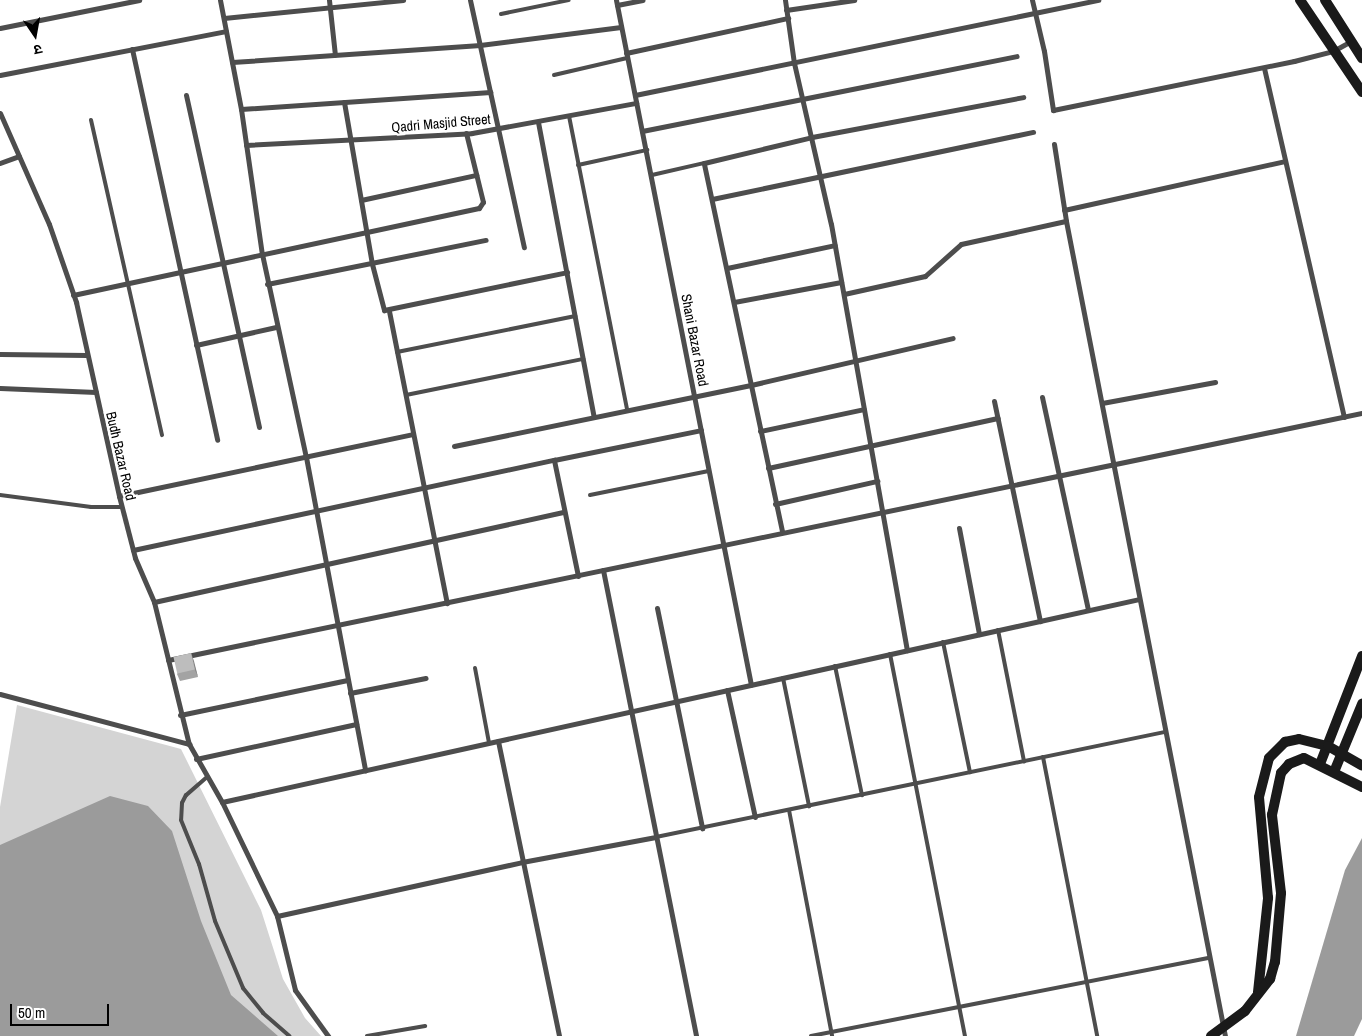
<!DOCTYPE html>
<meta charset="utf-8">
<style>
body{margin:0}
#map{position:relative;width:1362px;height:1036px;overflow:hidden;background:#fff;font-family:"Archivo Narrow","Noto Sans Devanagari",sans-serif}
div>[style]{position:absolute}
.green>*{inset:0;background:#d4d4d4}
.water>*{inset:0;background:#9b9b9b}
.lane>*{height:4px;margin:-2px;padding:0 2px;transform-origin:2px;border-radius:2px;background:#4d4d4d}
.street>*{height:5px;margin:-2.5px;padding:0 2.5px;transform-origin:2.5px;border-radius:2.5px;background:#4d4d4d}
.secondary>*{height:10px;margin:-5px;padding:0 5px;transform-origin:5px;border-radius:5px;background:#1a1a1a}
.wall>*{inset:0;background:#a3a3a3}
.shaded-wall>*{inset:0;background:#848484}
.building>*{inset:0;background:#bdbdbd;transform-origin:0 0}
span{translate:-50% -50%;white-space:nowrap;text-align:center;line-height:1.15;-webkit-text-stroke:4.5px #fff;paint-order:stroke}
.street-label{font-size:14px;color:#000}
.north{position:absolute;left:10px;top:10px;width:50px;height:50px;-webkit-text-stroke:4px #fff;paint-order:stroke;rotate:168deg;font-size:14px;font-weight:700;line-height:20px;text-align:center;color:#000}
.north::after{content:'';display:block;margin:auto;width:18px;height:22px;background:#000;clip-path:polygon(50% 0,100% 100%,50% 72%,0 100%)}
.scale{position:absolute;left:10px;top:1004px;width:99px;height:22px;box-sizing:border-box;border:2px solid #000;border-top:0;padding-left:6px;font-size:15px;line-height:18px;white-space:nowrap;color:#000;-webkit-text-stroke:4px #fff;paint-order:stroke}
</style>
<div id="map">
<div class="green">
<div style="clip-path:polygon(17px 705px,181px 749px,261px 910px,283px 979px,305px 1018px,321px 1036px,0 1036px,0 807px)"></div>
</div>
<div class="water">
<div style="clip-path:polygon(110px 796px,148px 806px,172px 831px,201px 921px,231px 995px,278px 1036px,0 1036px,0 845px)"></div>
<div style="clip-path:polygon(1362px 838px,1362px 1019px,1354px 1036px,1296px 1036px,1345px 870px)"></div>
</div>
<div class="lane">
<div style="left:501px;top:14px;width:69px;rotate:-11.6deg"></div>
<div style="left:554px;top:75px;width:75px;rotate:-13.1deg"></div>
<div style="left:569px;top:116px;width:300px;rotate:78.8deg"></div>
<div style="left:91px;top:120px;width:323px;rotate:77.3deg"></div>
<div style="left:578px;top:165px;width:71px;rotate:-12.3deg"></div>
<div style="left:652px;top:175px;width:53px;rotate:-13deg"></div>
<div style="left:397px;top:352px;width:182px;rotate:-11.4deg"></div>
<div style="left:406px;top:395px;width:181px;rotate:-11.5deg"></div>
<div style="left:0;top:495px;width:92px;rotate:7.5deg"></div>
<div style="left:91px;top:507px;width:31px"></div>
<div style="left:590px;top:495px;width:121px;rotate:-11.4deg"></div>
<div style="left:998px;top:630px;width:134px;rotate:78.8deg"></div>
<div style="left:943px;top:642px;width:133px;rotate:78.3deg"></div>
<div style="left:890px;top:654px;width:389px;rotate:78.9deg"></div>
<div style="left:835px;top:666px;width:132px;rotate:78.2deg"></div>
<div style="left:475px;top:668px;width:76px;rotate:79.4deg"></div>
<div style="left:783px;top:678px;width:131px;rotate:78.5deg"></div>
<div style="left:1043px;top:757px;width:284px;rotate:79deg"></div>
<div style="left:207px;top:777px;width:28px;rotate:139deg"></div>
<div style="left:186px;top:795px;width:9px;rotate:117deg"></div>
<div style="left:182px;top:803px;width:17px;rotate:93deg"></div>
<div style="left:181px;top:820px;width:48px;rotate:67.8deg"></div>
<div style="left:199px;top:864px;width:59px;rotate:74.3deg"></div>
<div style="left:215px;top:921px;width:73px;rotate:67.3deg"></div>
<div style="left:243px;top:988px;width:32px;rotate:51deg"></div>
<div style="left:263px;top:1013px;width:35px;rotate:41deg"></div>
<div style="left:789px;top:810px;width:230px;rotate:79.2deg"></div>
<div style="left:656px;top:837px;width:520px;rotate:-11.66deg"></div>
<div style="left:367px;top:1036px;width:59px;rotate:-9.8deg"></div>
<div style="left:811px;top:1036px;width:406px;rotate:-11.1deg"></div>
</div>
<div class="street">
<div style="left:220px;top:0;width:111px;rotate:79.1deg"></div>
<div style="left:241px;top:109px;width:147px;rotate:81.8deg"></div>
<div style="left:262px;top:254px;width:208px;rotate:77.8deg"></div>
<div style="left:306px;top:457px;width:319px;rotate:79.3deg"></div>
<div style="left:329px;top:0;width:55px;rotate:83.8deg"></div>
<div style="left:470px;top:0;width:253px;rotate:77.7deg"></div>
<div style="left:616px;top:0;width:698px;rotate:78.85deg"></div>
<div style="left:785px;top:0;width:64px;rotate:81.9deg"></div>
<div style="left:794px;top:63px;width:165px;rotate:77.1deg"></div>
<div style="left:831px;top:224px;width:433px;rotate:79.9deg"></div>
<div style="left:1032px;top:0;width:52px;rotate:76.8deg"></div>
<div style="left:1044px;top:51px;width:60px;rotate:81.3deg"></div>
<div style="left:1053px;top:110px;width:246px;rotate:-11.5deg"></div>
<div style="left:1294px;top:61px;width:40px;rotate:-14.4deg"></div>
<div style="left:1333px;top:51px;width:21px;rotate:-29deg"></div>
<div style="left:617px;top:5px;width:26px;rotate:-11deg"></div>
<div style="left:786px;top:10px;width:69px;rotate:-8.4deg"></div>
<div style="left:224px;top:18px;width:180px;rotate:-5.7deg"></div>
<div style="left:0;top:28px;width:142px;rotate:-11.4deg"></div>
<div style="left:132px;top:49px;width:400px;rotate:77.7deg"></div>
<div style="left:626px;top:53px;width:166px;rotate:-12.2deg"></div>
<div style="left:232px;top:62px;width:249px;rotate:-3.9deg"></div>
<div style="left:480px;top:45px;width:142px;rotate:-7.3deg"></div>
<div style="left:1264px;top:68px;width:358px;rotate:77.1deg"></div>
<div style="left:0;top:75px;width:230px;rotate:-11deg"></div>
<div style="left:186px;top:95px;width:340px;rotate:77.6deg"></div>
<div style="left:635px;top:95px;width:473px;rotate:-11.6deg"></div>
<div style="left:344px;top:102px;width:164px;rotate:80.2deg"></div>
<div style="left:372px;top:264px;width:48px;rotate:75.4deg"></div>
<div style="left:384px;top:310px;width:187px;rotate:-11.7deg"></div>
<div style="left:241px;top:109px;width:250px;rotate:-3.9deg"></div>
<div style="left:0;top:113px;width:121px;rotate:66.2deg"></div>
<div style="left:49px;top:224px;width:83px;rotate:70.9deg"></div>
<div style="left:76px;top:302px;width:199px;rotate:77.5deg"></div>
<div style="left:119px;top:496px;width:64px;rotate:75.5deg"></div>
<div style="left:135px;top:558px;width:48px;rotate:66.6deg"></div>
<div style="left:154px;top:602px;width:146px;rotate:76.2deg"></div>
<div style="left:189px;top:744px;width:67px;rotate:60.4deg"></div>
<div style="left:222px;top:802px;width:127px;rotate:64.2deg"></div>
<div style="left:277px;top:916px;width:76px;rotate:76.3deg"></div>
<div style="left:295px;top:990px;width:57px;rotate:54.3deg"></div>
<div style="left:538px;top:122px;width:300px;rotate:79.3deg"></div>
<div style="left:642px;top:131px;width:382px;rotate:-11.3deg"></div>
<div style="left:1054px;top:144px;width:78px;rotate:81.1deg"></div>
<div style="left:1066px;top:221px;width:830px;rotate:78.96deg"></div>
<div style="left:246px;top:145px;width:226px;rotate:-3deg"></div>
<div style="left:472px;top:133px;width:167px;rotate:-10.4deg"></div>
<div style="left:0;top:163px;width:20px;rotate:-20deg"></div>
<div style="left:712px;top:199px;width:328px;rotate:-11.8deg"></div>
<div style="left:361px;top:200px;width:118px;rotate:-12.3deg"></div>
<div style="left:1064px;top:210px;width:226px;rotate:-12.5deg"></div>
<div style="left:727px;top:268px;width:110px;rotate:-12deg"></div>
<div style="left:267px;top:284px;width:223px;rotate:-11.4deg"></div>
<div style="left:844px;top:294px;width:83px;rotate:-12.5deg"></div>
<div style="left:925px;top:276px;width:48px;rotate:-41.6deg"></div>
<div style="left:961px;top:244px;width:107px;rotate:-12.4deg"></div>
<div style="left:73px;top:295px;width:415px;rotate:-12.1deg"></div>
<div style="left:479px;top:208px;width:7px;rotate:-56deg"></div>
<div style="left:483px;top:202px;width:71px;rotate:-103.8deg"></div>
<div style="left:734px;top:302px;width:109px;rotate:-10.6deg"></div>
<div style="left:389px;top:311px;width:298px;rotate:78.8deg"></div>
<div style="left:196px;top:345px;width:82px;rotate:-12.7deg"></div>
<div style="left:0;top:354px;width:87px;rotate:0.7deg"></div>
<div style="left:0;top:388px;width:96px;rotate:2.4deg"></div>
<div style="left:1042px;top:397px;width:218px;rotate:77.8deg"></div>
<div style="left:994px;top:401px;width:225px;rotate:78.2deg"></div>
<div style="left:1102px;top:403px;width:115px;rotate:-10.5deg"></div>
<div style="left:760px;top:431px;width:106px;rotate:-11.9deg"></div>
<div style="left:454px;top:446px;width:303px;rotate:-11.6deg"></div>
<div style="left:751px;top:385px;width:207px;rotate:-13.1deg"></div>
<div style="left:768px;top:468px;width:235px;rotate:-12.3deg"></div>
<div style="left:119px;top:496px;width:300px;rotate:-11.9deg"></div>
<div style="left:775px;top:504px;width:105px;rotate:-12.7deg"></div>
<div style="left:959px;top:528px;width:108px;rotate:79.3deg"></div>
<div style="left:782px;top:531px;width:376px;rotate:-102deg"></div>
<div style="left:704px;top:163px;width:111px;rotate:-13.5deg"></div>
<div style="left:812px;top:137px;width:215px;rotate:-10.7deg"></div>
<div style="left:133px;top:550px;width:431px;rotate:-12.1deg"></div>
<div style="left:603px;top:570px;width:475px;rotate:78.7deg"></div>
<div style="left:578px;top:576px;width:118px;rotate:-101.7deg"></div>
<div style="left:554px;top:460px;width:150px;rotate:-11.5deg"></div>
<div style="left:154px;top:602px;width:420px;rotate:-12.4deg"></div>
<div style="left:657px;top:608px;width:225px;rotate:78.4deg"></div>
<div style="left:168px;top:660px;width:1219px;rotate:-11.69deg"></div>
<div style="left:727px;top:690px;width:130px;rotate:77.6deg"></div>
<div style="left:350px;top:693px;width:77px;rotate:-11.2deg"></div>
<div style="left:0;top:694px;width:196px;rotate:14.8deg"></div>
<div style="left:180px;top:715px;width:171px;rotate:-11.8deg"></div>
<div style="left:498px;top:741px;width:301px;rotate:78.3deg"></div>
<div style="left:196px;top:759px;width:164px;rotate:-12.3deg"></div>
<div style="left:222px;top:802px;width:939px;rotate:-12.48deg"></div>
<div style="left:277px;top:916px;width:251px;rotate:-12.4deg"></div>
<div style="left:522px;top:862px;width:136px;rotate:-10.6deg"></div>
</div>
<div class="secondary">
<div style="left:1300px;top:0;width:111px;rotate:56deg"></div>
<div style="left:1325px;top:0;width:69px;rotate:57.5deg"></div>
<div style="left:1320px;top:764px;width:116px;rotate:-68.7deg"></div>
<div style="left:1334px;top:772px;width:74px;rotate:-67.6deg"></div>
<div style="left:1258px;top:992px;width:95px;rotate:-83.9deg"></div>
<div style="left:1268px;top:898px;width:101px;rotate:-95.1deg"></div>
<div style="left:1259px;top:797px;width:40px;rotate:-75.6deg"></div>
<div style="left:1269px;top:758px;width:23px;rotate:-45deg"></div>
<div style="left:1285px;top:742px;width:14px;rotate:-12deg"></div>
<div style="left:1299px;top:739px;width:30px;rotate:14deg"></div>
<div style="left:1328px;top:746px;width:39px;rotate:30deg"></div>
<div style="left:1211px;top:1036px;width:42px;rotate:-36.3deg"></div>
<div style="left:1245px;top:1011px;width:41px;rotate:-52deg"></div>
<div style="left:1270px;top:979px;width:18px;rotate:-74deg"></div>
<div style="left:1275px;top:962px;width:69px;rotate:-85deg"></div>
<div style="left:1281px;top:893px;width:79px;rotate:-96.6deg"></div>
<div style="left:1272px;top:815px;width:43px;rotate:-77.9deg"></div>
<div style="left:1281px;top:773px;width:12px;rotate:-48deg"></div>
<div style="left:1289px;top:764px;width:16px;rotate:-22deg"></div>
<div style="left:1304px;top:758px;width:65px;rotate:26.6deg"></div>
</div>
<div class="wall">
<div style="clip-path:polygon(191px 653px,198px 677px,180px 681px,177px 674px)"></div>
</div>
<div class="shaded-wall">
<div style="clip-path:polygon(191px 653px,194px 661px,198px 677px,195px 670px)"></div>
</div>
<div class="building">
<div style="left:191px;top:653px;width:17px;height:18px;rotate:77deg"></div>
</div>
<div class="street-label">
<span style="left:441px;top:123px;rotate:-5deg">Qadri Masjid Street</span>
<span style="left:695px;top:340px;rotate:79deg">Shani Bazar Road</span>
<span style="left:121px;top:456px;rotate:77deg">Budh Bazar Road</span>
</div>
<div class="north">उ</div>
<div class="scale">50 m</div>
</div>
